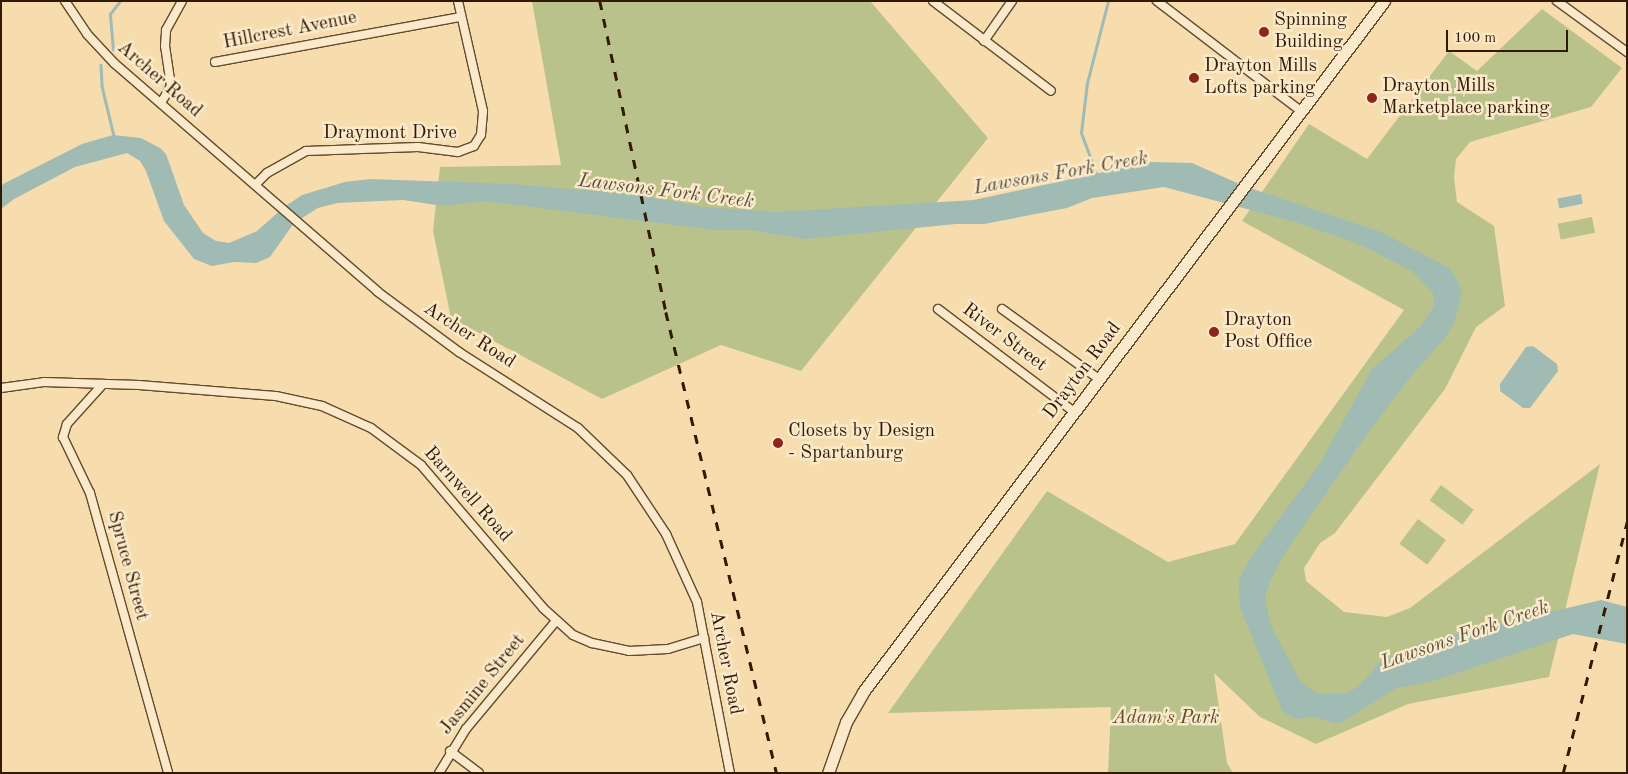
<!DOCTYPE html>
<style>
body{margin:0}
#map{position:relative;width:1628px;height:774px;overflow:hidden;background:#f7ddad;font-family:"Old Standard TT",serif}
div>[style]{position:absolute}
.green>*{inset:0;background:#bac28b;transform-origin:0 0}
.water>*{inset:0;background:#a0bab4;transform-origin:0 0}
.stream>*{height:2.5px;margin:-1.25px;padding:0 1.25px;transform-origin:1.25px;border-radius:1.25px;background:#a0bab4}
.roads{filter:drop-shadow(1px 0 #634a2b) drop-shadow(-1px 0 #634a2b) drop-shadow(0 1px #634a2b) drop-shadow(0 -1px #634a2b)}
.minor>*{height:8px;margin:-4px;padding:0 4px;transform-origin:4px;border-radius:4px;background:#fae9ca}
.secondary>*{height:11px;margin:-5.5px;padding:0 5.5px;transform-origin:5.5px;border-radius:5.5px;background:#fae9ca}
.rail>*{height:2.5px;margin-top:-1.25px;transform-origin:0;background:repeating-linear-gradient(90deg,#321900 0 9px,transparent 0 18px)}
.dots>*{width:14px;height:14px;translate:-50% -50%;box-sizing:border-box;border:2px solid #fae9ca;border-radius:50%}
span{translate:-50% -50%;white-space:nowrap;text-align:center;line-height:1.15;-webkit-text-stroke:5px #fae9ca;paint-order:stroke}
.poi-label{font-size:19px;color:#321900}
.left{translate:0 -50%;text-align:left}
.street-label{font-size:19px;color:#321900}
.park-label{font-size:19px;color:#5b4c2a;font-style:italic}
.water-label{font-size:20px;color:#58513f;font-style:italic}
.frame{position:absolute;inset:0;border:2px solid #321900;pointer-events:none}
.scale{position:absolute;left:1446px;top:30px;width:122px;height:22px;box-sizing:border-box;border:2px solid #321900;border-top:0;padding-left:6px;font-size:15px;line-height:18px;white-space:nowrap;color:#321900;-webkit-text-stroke:4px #fae9ca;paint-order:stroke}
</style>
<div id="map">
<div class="green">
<div style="clip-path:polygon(532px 1px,870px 1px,988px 138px,801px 371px,721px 345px,602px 399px,451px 318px,433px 231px,440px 167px,561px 165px)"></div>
<div style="clip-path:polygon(1542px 9px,1622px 68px,1591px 107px,1470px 142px,1456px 159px,1454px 178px,1457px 202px,1494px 226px,1505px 306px,1476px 327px,1445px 389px,1335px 533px,1320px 543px,1304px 568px,1306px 581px,1344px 612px,1387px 617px,1410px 608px,1600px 464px,1549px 677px,1408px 704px,1316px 744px,1260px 717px,1214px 673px,1227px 763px,1233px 773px,1108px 773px,1111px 707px,888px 713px,1047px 491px,1168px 562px,1235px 544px,1404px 310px,1242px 221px,1309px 124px,1367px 159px,1449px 51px,1477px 71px)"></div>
<div style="left:1592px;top:217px;width:16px;height:35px;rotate:79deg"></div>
<div style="left:1441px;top:485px;width:41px;height:19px;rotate:37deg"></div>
<div style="left:1418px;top:519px;width:35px;height:31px;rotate:37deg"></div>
</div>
<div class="water">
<div style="clip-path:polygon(113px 135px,141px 138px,160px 148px,166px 154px,184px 205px,203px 233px,216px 241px,229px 243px,257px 231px,284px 207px,302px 195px,345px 182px,370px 179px,512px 184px,639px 195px,702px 207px,775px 212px,974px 200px,1150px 162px,1192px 163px,1244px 186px,1381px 232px,1449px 268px,1457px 279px,1462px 293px,1454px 323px,1445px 338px,1407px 381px,1363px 440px,1287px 550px,1270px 581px,1265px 597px,1270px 624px,1300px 681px,1316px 693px,1346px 694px,1359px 686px,1379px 663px,1420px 643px,1601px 600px,1627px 607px,1627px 644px,1573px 634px,1437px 680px,1397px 688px,1339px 724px,1314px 717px,1296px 719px,1283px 712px,1240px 608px,1239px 579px,1253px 554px,1319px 465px,1372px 369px,1420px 327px,1434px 306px,1433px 293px,1412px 271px,1361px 245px,1299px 223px,1164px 187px,1092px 198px,1067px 208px,984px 224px,956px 224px,804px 239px,750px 230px,714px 230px,485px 201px,443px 206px,403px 200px,337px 203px,318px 208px,294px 223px,270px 257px,256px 263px,234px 262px,212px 266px,194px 259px,164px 221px,146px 171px,140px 161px,127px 153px,75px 167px,14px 199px,1px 209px,1px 186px,5px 183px,82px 144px)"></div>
<div style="left:1581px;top:194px;width:10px;height:24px;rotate:79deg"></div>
<div style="clip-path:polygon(1533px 346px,1557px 364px,1558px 371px,1530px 408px,1523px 408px,1500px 391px,1500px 384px,1526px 347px)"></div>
</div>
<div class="stream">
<div style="left:113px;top:50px;width:36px;rotate:-95deg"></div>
<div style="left:110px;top:14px;width:16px;rotate:-52deg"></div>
<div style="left:101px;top:65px;width:21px;rotate:87deg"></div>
<div style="left:102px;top:86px;width:51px;rotate:76.5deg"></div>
<div style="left:1097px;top:176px;width:46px;rotate:-110.4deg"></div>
<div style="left:1081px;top:133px;width:50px;rotate:-83.2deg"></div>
<div style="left:1087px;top:83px;width:85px;rotate:-75.6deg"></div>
</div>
<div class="roads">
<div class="minor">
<div style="left:65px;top:1px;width:40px;rotate:56deg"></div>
<div style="left:87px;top:34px;width:40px;rotate:47deg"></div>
<div style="left:114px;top:63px;width:349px;rotate:40.9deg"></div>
<div style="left:378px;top:292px;width:101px;rotate:36.5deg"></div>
<div style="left:459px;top:352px;width:141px;rotate:32.6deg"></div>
<div style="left:578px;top:428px;width:68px;rotate:43.8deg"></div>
<div style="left:627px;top:475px;width:71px;rotate:56.5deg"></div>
<div style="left:666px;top:534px;width:75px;rotate:65.5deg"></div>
<div style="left:697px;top:602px;width:174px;rotate:79.1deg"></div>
<div style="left:933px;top:1px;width:148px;rotate:37.3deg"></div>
<div style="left:1157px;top:1px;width:183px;rotate:37.4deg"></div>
<div style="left:1557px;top:1px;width:87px;rotate:36.1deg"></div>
<div style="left:984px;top:41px;width:49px;rotate:-55deg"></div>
<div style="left:215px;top:62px;width:250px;rotate:-10.4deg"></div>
<div style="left:161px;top:103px;width:20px;rotate:-60deg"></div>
<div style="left:171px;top:86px;width:40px;rotate:-98.5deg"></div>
<div style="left:165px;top:46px;width:16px;rotate:-86deg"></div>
<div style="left:166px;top:30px;width:33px;rotate:-61deg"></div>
<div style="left:255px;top:185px;width:17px;rotate:-45deg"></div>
<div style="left:267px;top:173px;width:45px;rotate:-29.4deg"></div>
<div style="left:306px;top:151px;width:112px;rotate:-2deg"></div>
<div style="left:418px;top:147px;width:40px;rotate:7.1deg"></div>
<div style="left:458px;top:152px;width:17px;rotate:-21deg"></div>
<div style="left:474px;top:146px;width:13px;rotate:-58deg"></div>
<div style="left:481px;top:135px;width:24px;rotate:-85deg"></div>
<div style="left:483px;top:111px;width:113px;rotate:-102.8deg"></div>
<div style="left:938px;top:309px;width:171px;rotate:37.1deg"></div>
<div style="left:1002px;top:309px;width:120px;rotate:35.8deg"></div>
<div style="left:103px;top:384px;width:54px;rotate:132deg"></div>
<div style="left:67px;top:424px;width:14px;rotate:107deg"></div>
<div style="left:63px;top:437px;width:62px;rotate:64.3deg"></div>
<div style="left:90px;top:493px;width:291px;rotate:74.4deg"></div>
<div style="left:1px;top:388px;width:43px;rotate:-7.9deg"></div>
<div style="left:44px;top:382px;width:95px;rotate:1.8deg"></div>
<div style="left:139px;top:385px;width:137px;rotate:4.6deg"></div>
<div style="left:276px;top:396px;width:47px;rotate:12.3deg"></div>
<div style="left:322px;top:406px;width:54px;rotate:24.2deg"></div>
<div style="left:371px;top:428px;width:62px;rotate:36.5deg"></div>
<div style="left:421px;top:465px;width:188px;rotate:49.5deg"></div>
<div style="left:543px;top:608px;width:40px;rotate:42deg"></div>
<div style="left:573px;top:635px;width:21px;rotate:23deg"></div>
<div style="left:592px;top:643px;width:38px;rotate:12deg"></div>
<div style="left:629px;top:651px;width:39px;rotate:-3deg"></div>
<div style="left:668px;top:649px;width:38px;rotate:-17deg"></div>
<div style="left:450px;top:751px;width:36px;rotate:37deg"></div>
<div style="left:439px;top:773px;width:52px;rotate:-58.5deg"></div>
<div style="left:466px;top:729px;width:141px;rotate:-50.2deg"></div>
</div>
<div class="secondary">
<div style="left:828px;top:773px;width:54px;rotate:-70.6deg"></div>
<div style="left:846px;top:722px;width:34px;rotate:-60deg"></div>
<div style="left:863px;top:692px;width:865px;rotate:-52.98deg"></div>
</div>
</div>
<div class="rail">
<div style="left:600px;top:1px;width:318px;rotate:78deg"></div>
<div style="left:666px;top:312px;width:474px;rotate:76.5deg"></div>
<div style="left:1563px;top:773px;width:259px;rotate:-75.7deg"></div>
</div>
<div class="dots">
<div style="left:1264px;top:32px;background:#8f2418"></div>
<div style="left:1194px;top:78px;background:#8f2418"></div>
<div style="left:1372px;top:98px;background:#8f2418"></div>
<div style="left:1214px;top:332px;background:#8f2418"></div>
<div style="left:778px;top:443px;background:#8f2418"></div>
</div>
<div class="poi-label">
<span class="left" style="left:1274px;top:32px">Spinning<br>Building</span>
<span class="left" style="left:1204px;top:78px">Drayton Mills<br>Lofts parking</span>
<span class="left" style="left:1382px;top:98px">Drayton Mills<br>Marketplace parking</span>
<span class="left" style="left:1224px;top:332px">Drayton<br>Post Office</span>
<span class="left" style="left:788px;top:443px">Closets by Design<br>- Spartanburg</span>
</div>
<div class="street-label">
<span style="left:290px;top:31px;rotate:-11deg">Hillcrest Avenue</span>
<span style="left:159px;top:80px;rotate:41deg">Archer Road</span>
<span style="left:390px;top:134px">Draymont Drive</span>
<span style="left:469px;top:336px;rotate:33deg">Archer Road</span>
<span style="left:1004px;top:338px;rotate:37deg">River Street</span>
<span style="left:1083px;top:371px;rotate:-53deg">Drayton Road</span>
<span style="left:467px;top:495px;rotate:48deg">Barnwell Road</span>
<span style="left:127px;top:566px;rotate:75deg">Spruce Street</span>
<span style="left:725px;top:663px;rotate:79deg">Archer Road</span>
<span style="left:483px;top:685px;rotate:-51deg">Jasmine Street</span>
</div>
<div class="park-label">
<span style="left:1166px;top:719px">Adam's Park</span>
</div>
<div class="water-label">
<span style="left:1061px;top:174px;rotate:-10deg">Lawsons Fork Creek</span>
<span style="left:666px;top:192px;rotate:7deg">Lawsons Fork Creek</span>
<span style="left:1465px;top:636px;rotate:-19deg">Lawsons Fork Creek</span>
</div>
<div class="frame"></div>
<div class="scale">100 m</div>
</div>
